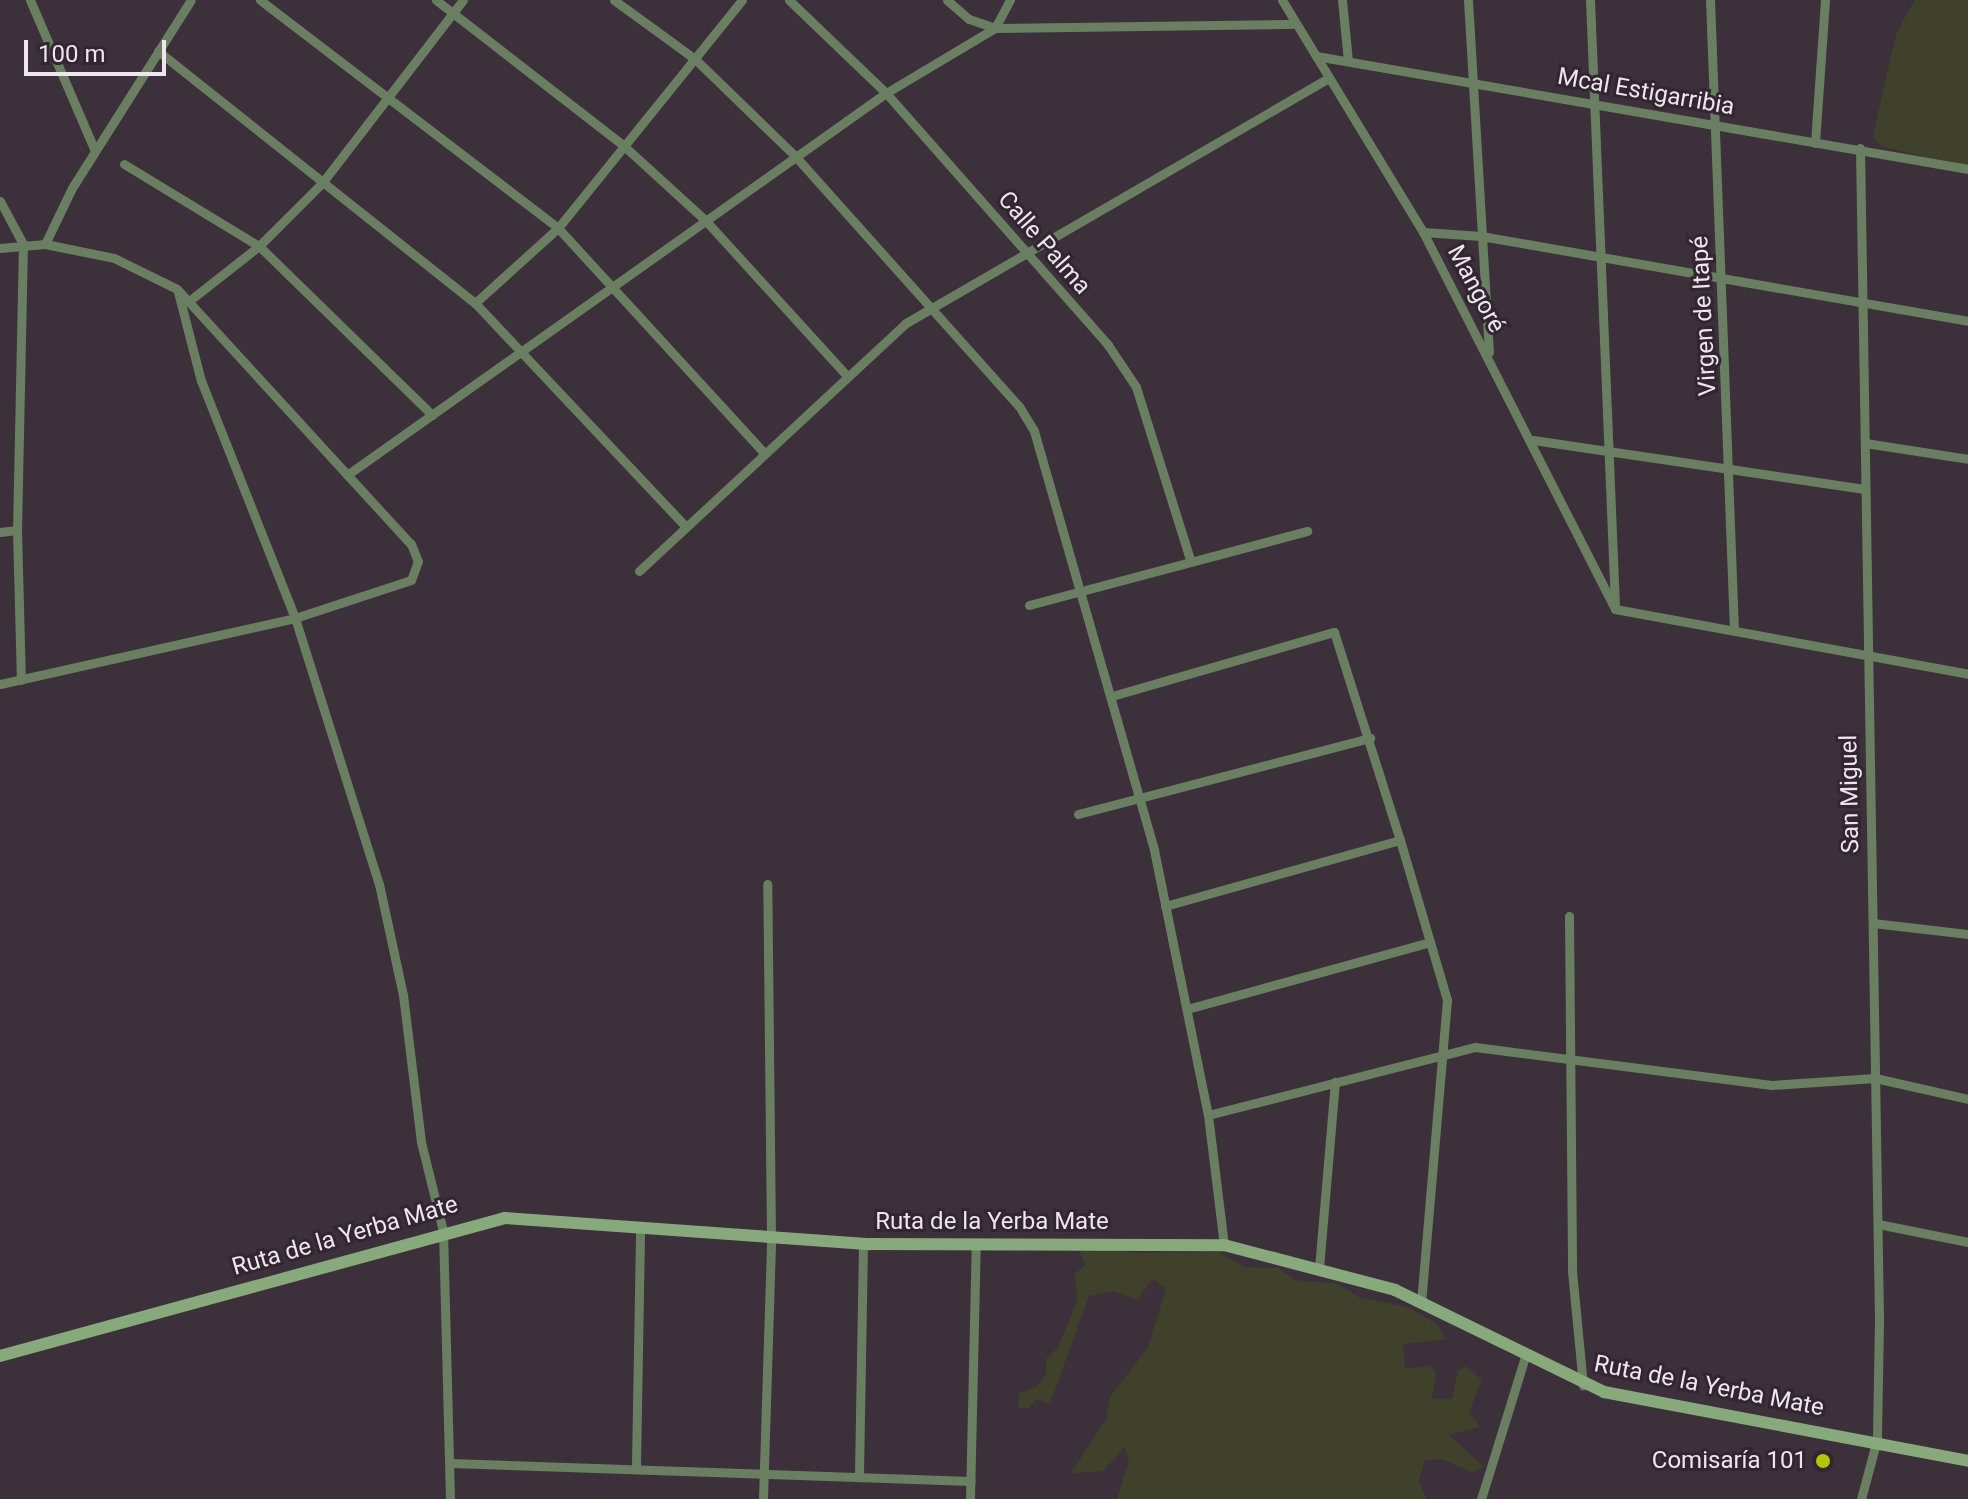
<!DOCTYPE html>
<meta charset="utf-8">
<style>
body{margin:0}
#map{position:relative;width:1968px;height:1499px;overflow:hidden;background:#3c303b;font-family:Roboto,sans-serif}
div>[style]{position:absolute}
.green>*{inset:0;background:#3f412b}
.street>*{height:9px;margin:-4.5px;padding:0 4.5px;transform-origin:4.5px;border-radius:4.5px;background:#6a7f62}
.secondary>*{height:12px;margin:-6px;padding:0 6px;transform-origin:6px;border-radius:6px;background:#87a97b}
.dots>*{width:22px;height:22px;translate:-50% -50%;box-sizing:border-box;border:4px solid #312631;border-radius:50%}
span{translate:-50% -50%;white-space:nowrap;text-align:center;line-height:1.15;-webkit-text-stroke:6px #312631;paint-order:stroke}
.street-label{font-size:24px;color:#eee6ed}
.poi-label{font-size:24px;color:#eee6ed}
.right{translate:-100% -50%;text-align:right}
.scale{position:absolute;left:24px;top:40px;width:142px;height:36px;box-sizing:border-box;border:4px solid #eee6ed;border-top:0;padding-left:10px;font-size:24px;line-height:28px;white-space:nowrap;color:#eee6ed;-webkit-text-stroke:6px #312631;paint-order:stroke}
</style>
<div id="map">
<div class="green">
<div style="clip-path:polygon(1915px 0,1968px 0,1968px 168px,1881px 146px,1873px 136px,1896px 33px)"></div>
<div style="clip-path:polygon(1097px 1245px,1130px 1253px,1218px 1252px,1245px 1267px,1278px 1268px,1295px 1280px,1338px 1284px,1358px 1297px,1407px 1307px,1437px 1324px,1446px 1339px,1403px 1344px,1405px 1369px,1431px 1366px,1436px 1373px,1432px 1398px,1452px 1399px,1458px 1371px,1466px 1366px,1482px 1380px,1469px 1412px,1480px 1427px,1449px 1435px,1484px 1467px,1472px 1473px,1443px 1459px,1425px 1460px,1419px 1481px,1426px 1499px,1117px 1499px,1129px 1461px,1125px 1447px,1103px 1471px,1071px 1473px,1106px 1419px,1110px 1397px,1148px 1347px,1166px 1289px,1153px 1279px,1137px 1300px,1114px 1291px,1089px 1296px,1050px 1404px,1036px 1399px,1029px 1408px,1018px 1408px,1019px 1393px,1037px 1387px,1046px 1373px,1046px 1359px,1058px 1347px,1078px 1299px,1074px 1274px,1086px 1265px,1079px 1253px)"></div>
</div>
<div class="street">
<div style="left:30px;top:0;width:164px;rotate:66.7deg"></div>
<div style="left:260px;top:0;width:375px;rotate:37.4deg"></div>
<div style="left:558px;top:228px;width:293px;rotate:-51.1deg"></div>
<div style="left:436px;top:0;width:238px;rotate:37.8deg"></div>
<div style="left:624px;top:146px;width:111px;rotate:42.4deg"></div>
<div style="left:706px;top:221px;width:210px;rotate:47.7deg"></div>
<div style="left:614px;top:0;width:100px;rotate:36.1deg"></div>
<div style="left:695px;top:59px;width:141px;rotate:44.1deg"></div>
<div style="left:796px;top:157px;width:334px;rotate:48.2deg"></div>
<div style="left:1019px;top:406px;width:29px;rotate:59deg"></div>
<div style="left:1034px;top:431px;width:436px;rotate:74deg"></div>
<div style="left:1154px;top:850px;width:270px;rotate:78.5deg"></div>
<div style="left:1208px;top:1115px;width:131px;rotate:83deg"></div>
<div style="left:789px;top:0;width:134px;rotate:43.8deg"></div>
<div style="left:886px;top:93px;width:336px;rotate:48.6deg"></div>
<div style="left:1108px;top:345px;width:50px;rotate:56.3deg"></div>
<div style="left:1136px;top:387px;width:183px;rotate:72.6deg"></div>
<div style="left:947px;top:0;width:29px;rotate:41deg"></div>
<div style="left:969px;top:19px;width:28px;rotate:19deg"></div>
<div style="left:995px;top:28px;width:301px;rotate:-0.8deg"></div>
<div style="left:1282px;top:0;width:271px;rotate:58.7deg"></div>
<div style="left:1423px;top:232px;width:423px;rotate:63deg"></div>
<div style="left:1342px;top:0;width:61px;rotate:84.4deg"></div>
<div style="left:1468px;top:0;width:353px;rotate:86.6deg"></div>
<div style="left:1590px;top:0;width:607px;rotate:87.64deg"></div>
<div style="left:1710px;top:0;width:631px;rotate:87.82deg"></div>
<div style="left:158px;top:51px;width:405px;rotate:38.5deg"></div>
<div style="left:475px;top:303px;width:112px;rotate:-42.1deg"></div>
<div style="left:558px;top:228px;width:304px;rotate:47.5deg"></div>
<div style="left:1316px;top:56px;width:662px;rotate:9.83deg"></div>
<div style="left:1815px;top:143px;width:143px;rotate:-86deg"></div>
<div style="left:1860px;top:148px;width:1173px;rotate:89.07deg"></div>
<div style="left:1879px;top:1321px;width:118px;rotate:91deg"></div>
<div style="left:1877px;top:1439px;width:62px;rotate:104.9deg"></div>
<div style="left:124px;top:164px;width:158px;rotate:31.3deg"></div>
<div style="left:259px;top:246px;width:242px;rotate:44.3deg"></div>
<div style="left:0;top:201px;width:49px;rotate:61.9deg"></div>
<div style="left:23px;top:244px;width:286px;rotate:91.2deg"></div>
<div style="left:17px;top:530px;width:17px;rotate:173deg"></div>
<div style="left:1423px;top:232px;width:58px;rotate:3.9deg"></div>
<div style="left:1481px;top:236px;width:494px;rotate:9.9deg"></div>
<div style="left:45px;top:244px;width:62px;rotate:-64.3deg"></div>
<div style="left:72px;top:188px;width:222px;rotate:-57.7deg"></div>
<div style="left:0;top:248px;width:45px;rotate:-5.1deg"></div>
<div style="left:45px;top:244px;width:70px;rotate:11.5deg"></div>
<div style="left:114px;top:258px;width:70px;rotate:26.2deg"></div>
<div style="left:177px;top:289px;width:346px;rotate:47.5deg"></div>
<div style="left:411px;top:544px;width:18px;rotate:68deg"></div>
<div style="left:418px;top:561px;width:20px;rotate:110deg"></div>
<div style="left:411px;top:580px;width:122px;rotate:161.9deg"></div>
<div style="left:295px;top:618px;width:279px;rotate:72.5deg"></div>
<div style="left:379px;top:884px;width:114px;rotate:77.8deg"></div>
<div style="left:403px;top:995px;width:148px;rotate:83deg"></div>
<div style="left:421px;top:1142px;width:92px;rotate:76.1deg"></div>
<div style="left:443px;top:1231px;width:268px;rotate:88.5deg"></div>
<div style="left:189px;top:301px;width:89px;rotate:-38.2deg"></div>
<div style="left:259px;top:246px;width:89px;rotate:-45deg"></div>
<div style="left:322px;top:183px;width:231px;rotate:-52.4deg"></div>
<div style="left:475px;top:303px;width:306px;rotate:46.7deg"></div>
<div style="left:1533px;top:440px;width:335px;rotate:8.4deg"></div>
<div style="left:1865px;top:443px;width:104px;rotate:8.8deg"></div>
<div style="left:347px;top:475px;width:661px;rotate:-35.33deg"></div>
<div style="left:886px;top:93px;width:127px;rotate:-30.8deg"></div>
<div style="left:995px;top:28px;width:32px;rotate:-62deg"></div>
<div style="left:17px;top:530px;width:150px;rotate:88.5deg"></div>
<div style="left:639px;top:571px;width:364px;rotate:-42.9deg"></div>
<div style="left:906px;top:323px;width:489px;rotate:-30.1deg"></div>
<div style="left:1029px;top:605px;width:288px;rotate:-14.9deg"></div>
<div style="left:1615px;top:609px;width:359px;rotate:10.4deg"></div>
<div style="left:0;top:684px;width:302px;rotate:-12.6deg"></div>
<div style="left:295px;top:618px;width:255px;rotate:-111.6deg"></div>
<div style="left:201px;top:381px;width:92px;rotate:-104.5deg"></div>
<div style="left:1112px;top:696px;width:231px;rotate:-16.1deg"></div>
<div style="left:1334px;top:632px;width:218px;rotate:72.4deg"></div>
<div style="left:1400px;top:840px;width:244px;rotate:164.3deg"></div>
<div style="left:1078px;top:814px;width:302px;rotate:-14.6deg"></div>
<div style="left:1400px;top:840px;width:167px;rotate:73.6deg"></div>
<div style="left:1447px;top:1000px;width:302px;rotate:94.9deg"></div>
<div style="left:1569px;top:916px;width:355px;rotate:89.5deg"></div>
<div style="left:1572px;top:1271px;width:115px;rotate:84.5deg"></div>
<div style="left:1873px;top:923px;width:96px;rotate:6.6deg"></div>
<div style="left:1187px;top:1009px;width:252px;rotate:-15.4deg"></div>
<div style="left:1208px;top:1115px;width:276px;rotate:-14.3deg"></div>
<div style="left:1475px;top:1047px;width:299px;rotate:7.3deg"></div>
<div style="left:1772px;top:1085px;width:103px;rotate:-3.9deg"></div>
<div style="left:1875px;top:1078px;width:95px;rotate:12.7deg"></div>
<div style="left:1878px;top:1224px;width:92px;rotate:11.3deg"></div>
<div style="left:1319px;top:1268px;width:187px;rotate:-85.1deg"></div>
<div style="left:450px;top:1463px;width:521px;rotate:1.98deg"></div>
<div style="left:636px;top:1465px;width:238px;rotate:-89deg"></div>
<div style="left:859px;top:1474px;width:230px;rotate:-89deg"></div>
<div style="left:763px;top:1499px;width:261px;rotate:-88.2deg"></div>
<div style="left:771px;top:1238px;width:354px;rotate:-90.6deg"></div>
<div style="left:970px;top:1499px;width:255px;rotate:-88.7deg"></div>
<div style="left:1481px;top:1499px;width:149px;rotate:-72.8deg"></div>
</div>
<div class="secondary">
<div style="left:0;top:1356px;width:524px;rotate:-15.28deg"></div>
<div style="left:505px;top:1218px;width:366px;rotate:4.1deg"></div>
<div style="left:870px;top:1244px;width:354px;rotate:0.2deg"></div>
<div style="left:1224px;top:1245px;width:177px;rotate:14.7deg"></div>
<div style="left:1395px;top:1290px;width:233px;rotate:26deg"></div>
<div style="left:1604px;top:1392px;width:370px;rotate:10.7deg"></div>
</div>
<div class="dots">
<div style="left:1823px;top:1461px;background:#b1c500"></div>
</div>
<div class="street-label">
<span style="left:1646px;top:92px;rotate:10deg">Mcal Estigarribia</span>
<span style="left:1044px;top:243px;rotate:49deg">Calle Palma</span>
<span style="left:1476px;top:289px;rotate:62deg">Mangoré</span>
<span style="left:1704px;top:316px;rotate:-93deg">Virgen de Itapé</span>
<span style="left:1850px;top:794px;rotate:-91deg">San Miguel</span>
<span style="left:992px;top:1222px">Ruta de la Yerba Mate</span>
<span style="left:345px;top:1236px;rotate:-16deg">Ruta de la Yerba Mate</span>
<span style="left:1709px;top:1386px;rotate:11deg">Ruta de la Yerba Mate</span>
</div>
<div class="poi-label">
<span class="right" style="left:1807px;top:1461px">Comisaría 101</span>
</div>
<div class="scale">100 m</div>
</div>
